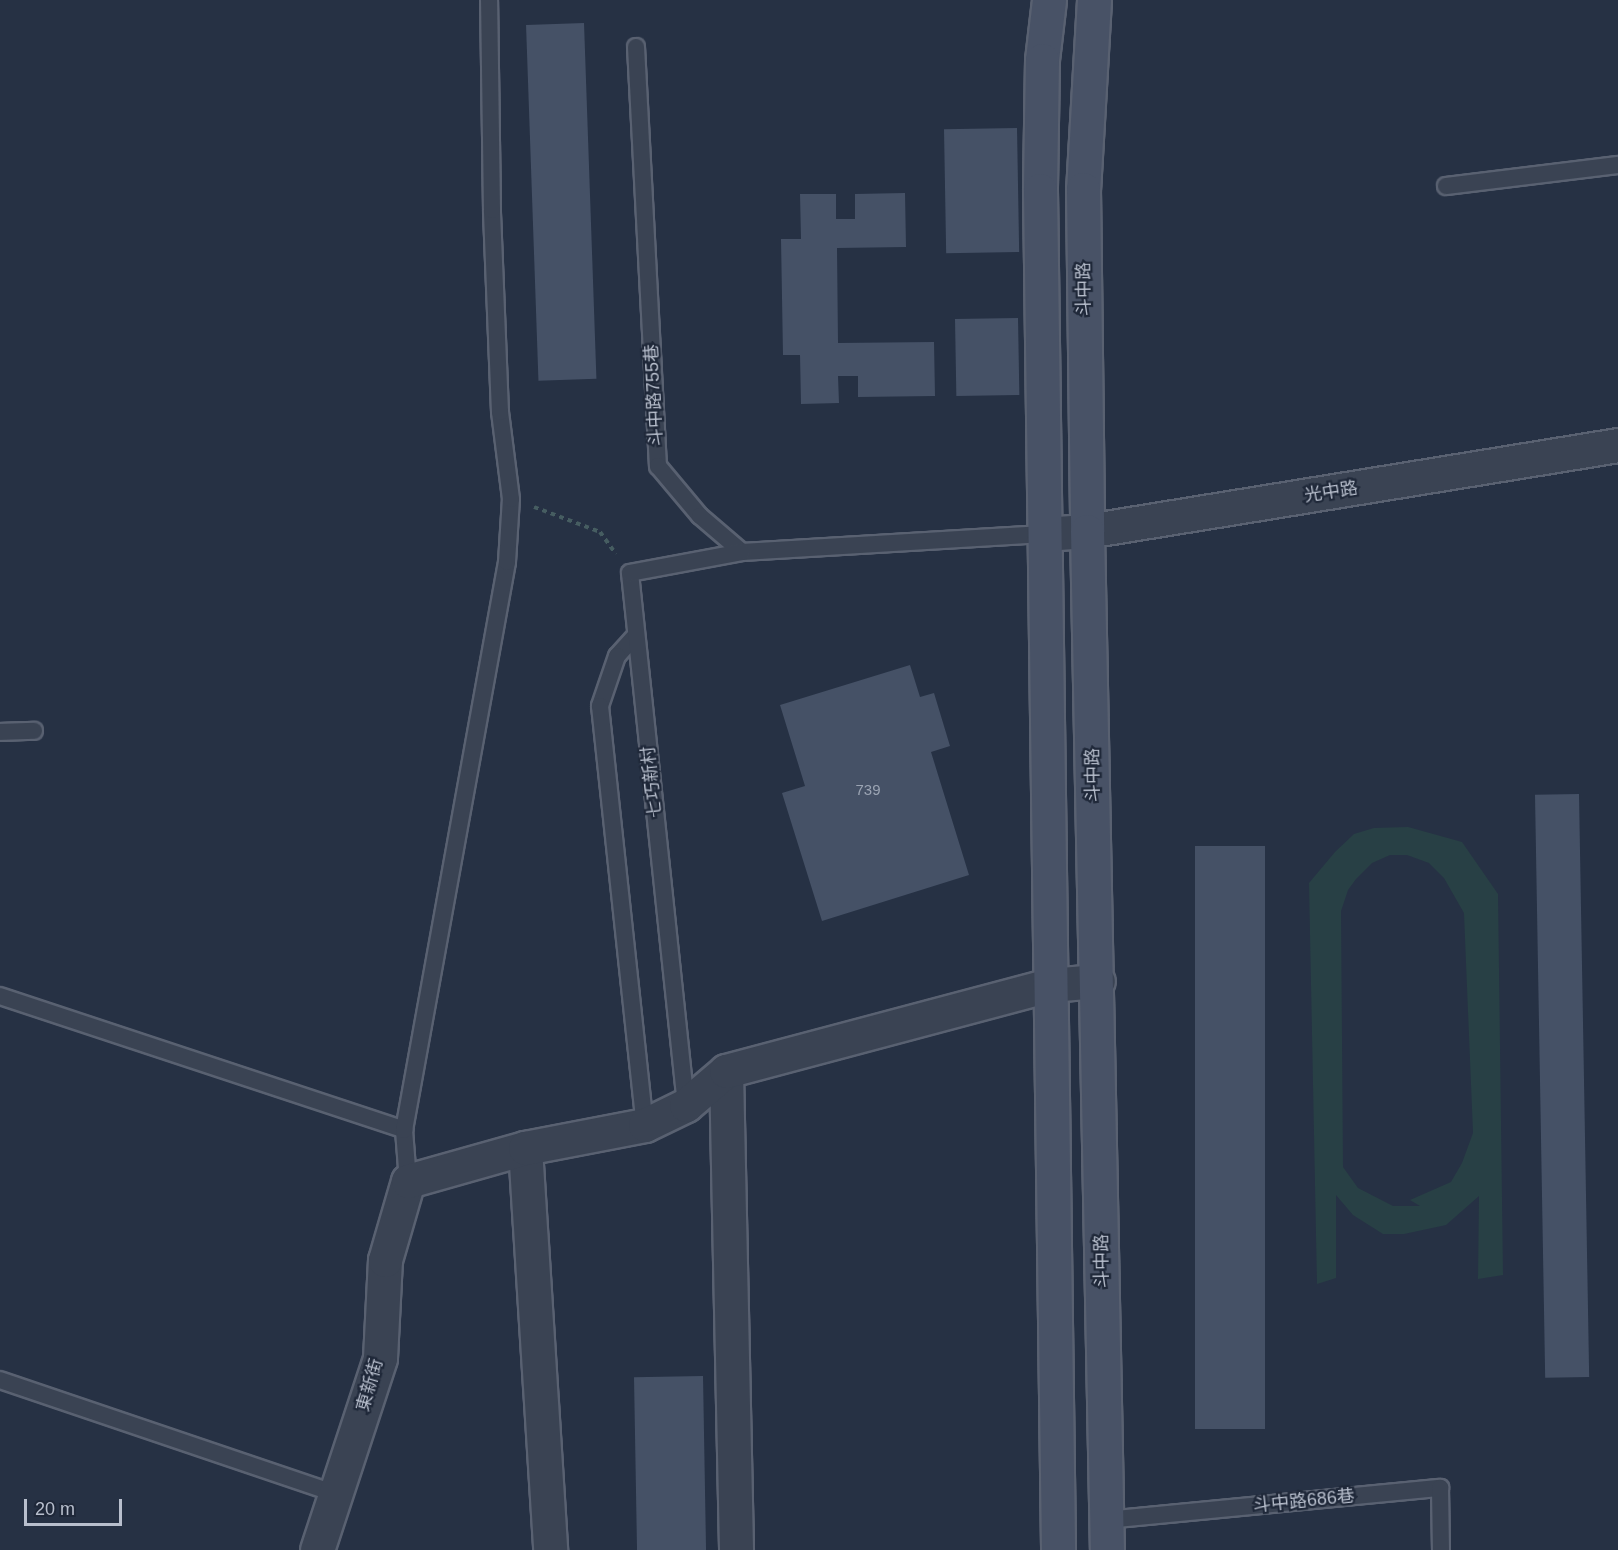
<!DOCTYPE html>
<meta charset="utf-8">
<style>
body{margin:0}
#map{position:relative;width:1618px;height:1550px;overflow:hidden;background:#263144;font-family:Helvetica,"Noto Sans TC",sans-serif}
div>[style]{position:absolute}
.green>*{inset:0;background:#284045}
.building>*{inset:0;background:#455166;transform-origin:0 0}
.path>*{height:4px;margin-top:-2px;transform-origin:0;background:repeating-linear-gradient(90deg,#465d61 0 4.5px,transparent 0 9px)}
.roads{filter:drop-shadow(2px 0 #596171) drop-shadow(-2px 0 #596171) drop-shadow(0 2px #596171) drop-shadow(0 -2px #596171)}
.service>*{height:16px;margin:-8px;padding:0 8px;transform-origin:8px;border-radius:8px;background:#3a4353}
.minor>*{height:33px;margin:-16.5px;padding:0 16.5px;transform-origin:16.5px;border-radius:16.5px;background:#3a4353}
.tertiary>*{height:33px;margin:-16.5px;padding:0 16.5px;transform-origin:16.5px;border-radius:16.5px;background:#3a4353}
.secondary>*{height:33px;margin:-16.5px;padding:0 16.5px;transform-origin:16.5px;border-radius:16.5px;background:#485266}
span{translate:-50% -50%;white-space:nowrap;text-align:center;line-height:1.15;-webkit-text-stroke:4.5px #1f2839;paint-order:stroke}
.number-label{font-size:15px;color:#9ba4b3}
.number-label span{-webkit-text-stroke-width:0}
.street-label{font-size:18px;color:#b8bfcd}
.scale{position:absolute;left:24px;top:1499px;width:98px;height:27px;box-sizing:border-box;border:3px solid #b8bfcd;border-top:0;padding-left:8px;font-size:18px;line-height:21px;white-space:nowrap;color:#b8bfcd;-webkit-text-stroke:4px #1f2839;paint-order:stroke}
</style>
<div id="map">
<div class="green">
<div style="clip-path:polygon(evenodd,1408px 827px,1462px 842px,1498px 894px,1503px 1275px,1478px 1279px,1479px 1196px,1446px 1225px,1404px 1234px,1383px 1234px,1353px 1215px,1336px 1195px,1336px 1278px,1317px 1284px,1309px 883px,1335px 852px,1354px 834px,1374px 828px,1408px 827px,1390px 855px,1407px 855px,1429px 863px,1444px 878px,1464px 913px,1473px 1133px,1462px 1163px,1451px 1182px,1410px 1200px,1420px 1206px,1393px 1206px,1358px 1188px,1343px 1167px,1341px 911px,1348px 890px,1356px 879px,1372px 863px,1390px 855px)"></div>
</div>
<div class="building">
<div style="left:584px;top:23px;width:356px;height:58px;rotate:88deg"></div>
<div style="left:1017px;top:128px;width:124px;height:73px;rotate:89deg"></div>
<div style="clip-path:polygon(905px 193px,906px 247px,837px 248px,838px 343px,934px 342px,935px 396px,858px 397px,858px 376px,838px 376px,839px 403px,801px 404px,800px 355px,783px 355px,781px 239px,801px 239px,800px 194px,836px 194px,836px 219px,855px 219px,855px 194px)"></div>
<div style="left:1018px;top:318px;width:77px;height:63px;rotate:89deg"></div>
<div style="clip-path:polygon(910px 665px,920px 697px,934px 693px,950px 746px,931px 752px,969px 875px,822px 921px,782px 793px,805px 786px,780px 705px)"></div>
<div style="left:1579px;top:794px;width:583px;height:44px;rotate:89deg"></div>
<div style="left:1265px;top:846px;width:583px;height:70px;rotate:90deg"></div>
<div style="left:703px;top:1376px;width:174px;height:69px;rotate:89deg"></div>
</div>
<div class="path">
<div style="left:534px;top:507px;width:71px;rotate:20.7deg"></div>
<div style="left:600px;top:532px;width:27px;rotate:54deg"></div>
</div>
<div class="roads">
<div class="service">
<div style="left:636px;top:47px;width:420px;rotate:87deg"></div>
<div style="left:658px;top:466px;width:65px;rotate:50deg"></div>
<div style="left:700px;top:516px;width:55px;rotate:40.6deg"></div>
<div style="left:742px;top:552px;width:302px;rotate:-3.4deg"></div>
<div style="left:1446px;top:186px;width:173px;rotate:-7deg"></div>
<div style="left:636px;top:635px;width:28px;rotate:132deg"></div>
<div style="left:617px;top:656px;width:53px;rotate:108.8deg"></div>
<div style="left:600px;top:706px;width:421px;rotate:83.9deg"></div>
<div style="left:0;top:732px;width:34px;rotate:-2deg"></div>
<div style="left:0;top:996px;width:426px;rotate:18.3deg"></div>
<div style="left:686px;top:1105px;width:535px;rotate:-96.01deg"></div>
<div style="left:630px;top:573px;width:114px;rotate:-10.6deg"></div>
<div style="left:408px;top:1181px;width:51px;rotate:-94.5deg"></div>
<div style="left:404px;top:1130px;width:577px;rotate:-79.72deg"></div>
<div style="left:507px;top:562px;width:63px;rotate:-86.4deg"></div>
<div style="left:511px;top:499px;width:88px;rotate:-97.2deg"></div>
<div style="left:500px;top:412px;width:202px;rotate:-92.3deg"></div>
<div style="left:492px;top:210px;width:210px;rotate:-90.8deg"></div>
<div style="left:0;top:1380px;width:356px;rotate:18.7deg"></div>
<div style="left:1106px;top:1520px;width:336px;rotate:-5.5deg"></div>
<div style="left:1440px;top:1488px;width:62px;rotate:89.1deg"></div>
</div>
<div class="minor">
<div style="left:1043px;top:534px;width:44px;rotate:-3.9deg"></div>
<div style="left:1087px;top:531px;width:538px;rotate:-9.2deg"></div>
<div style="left:726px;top:1071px;width:479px;rotate:88.8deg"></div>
<div style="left:525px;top:1148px;width:403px;rotate:86.4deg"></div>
</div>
<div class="tertiary">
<div style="left:317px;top:1550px;width:202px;rotate:-71.8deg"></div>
<div style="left:380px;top:1358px;width:98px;rotate:-87.1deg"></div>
<div style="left:385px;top:1260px;width:82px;rotate:-73.8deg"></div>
<div style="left:408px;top:1181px;width:122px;rotate:-15.8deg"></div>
<div style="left:525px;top:1148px;width:122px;rotate:-10.9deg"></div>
<div style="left:645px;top:1125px;width:46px;rotate:-26deg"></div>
<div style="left:686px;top:1105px;width:52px;rotate:-40.4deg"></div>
<div style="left:726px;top:1071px;width:334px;rotate:-14.9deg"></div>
<div style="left:1049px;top:985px;width:49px;rotate:-4.7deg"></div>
</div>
<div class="secondary">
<div style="left:1049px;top:0;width:60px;rotate:96.7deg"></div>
<div style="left:1042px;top:60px;width:130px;rotate:90.9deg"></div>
<div style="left:1040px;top:190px;width:1360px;rotate:89.24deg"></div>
<div style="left:1094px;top:0;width:189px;rotate:93.3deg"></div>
<div style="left:1083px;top:189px;width:342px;rotate:89.3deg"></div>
<div style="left:1087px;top:531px;width:1019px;rotate:88.88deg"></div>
</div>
</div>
<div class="number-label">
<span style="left:868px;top:790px">739</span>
</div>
<div class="street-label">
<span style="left:1084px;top:289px;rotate:-91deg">斗中路</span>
<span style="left:654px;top:395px;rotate:-93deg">斗中路755巷</span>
<span style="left:1331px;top:492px;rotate:-9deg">光中路</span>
<span style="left:1093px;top:775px;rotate:-91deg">斗中路</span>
<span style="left:652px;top:782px;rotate:-96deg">七巧新村</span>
<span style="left:1102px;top:1261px;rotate:-91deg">斗中路</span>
<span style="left:370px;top:1385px;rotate:-74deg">東新街</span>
<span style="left:1304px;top:1501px;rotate:-6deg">斗中路686巷</span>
</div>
<div class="scale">20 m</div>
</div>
